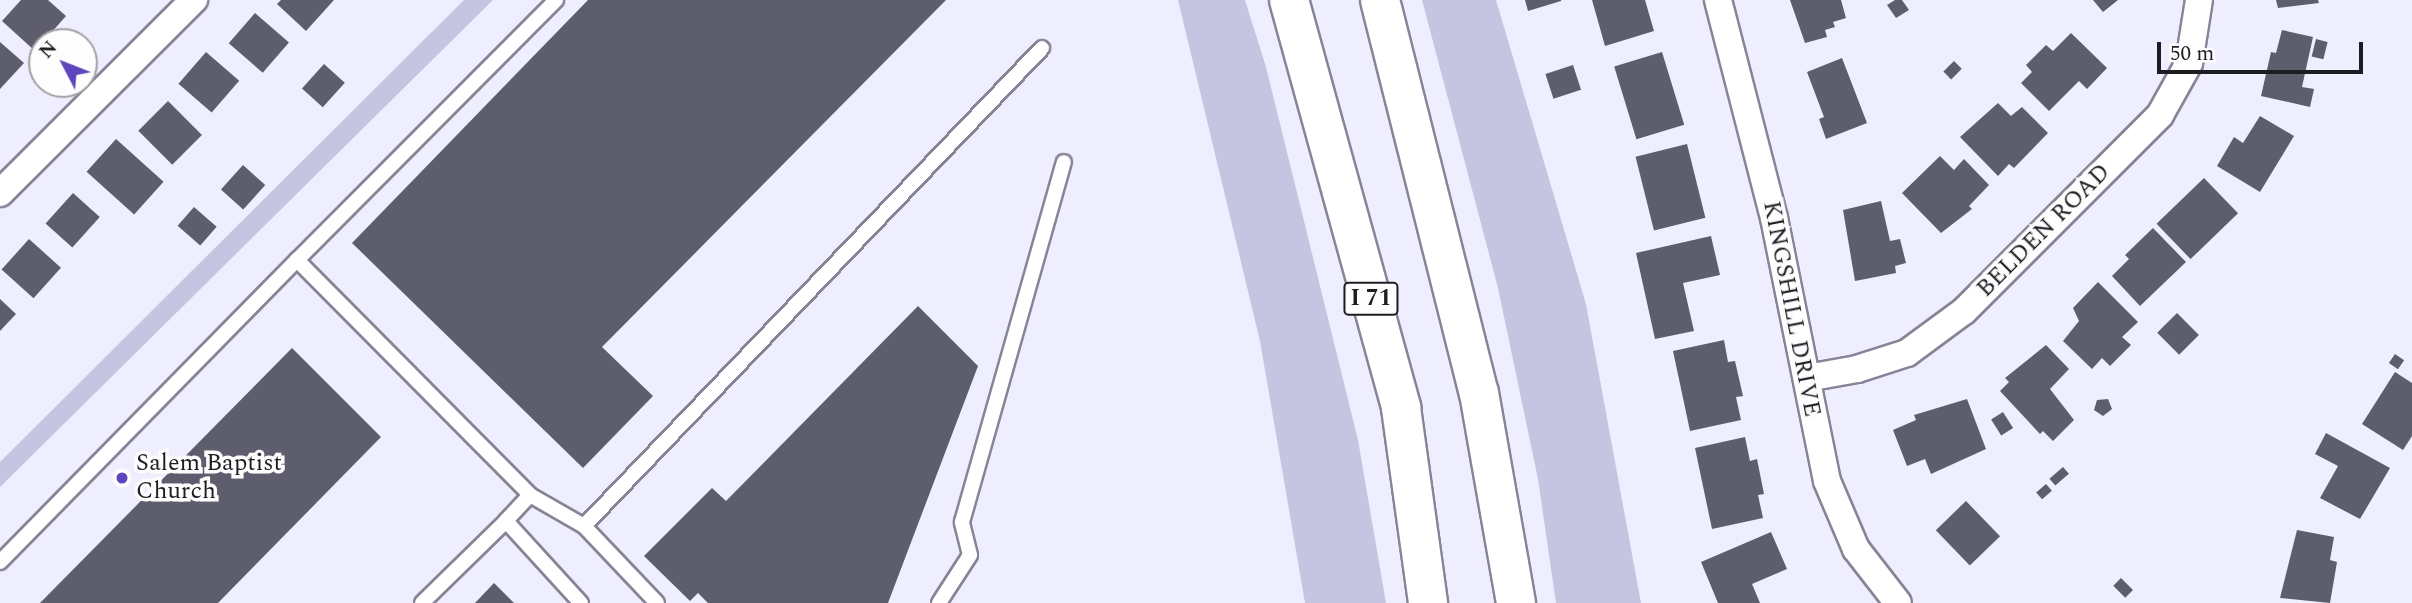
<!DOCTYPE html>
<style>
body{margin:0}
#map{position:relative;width:2412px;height:603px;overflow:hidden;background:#eeeefe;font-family:Spectral,serif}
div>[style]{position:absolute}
.green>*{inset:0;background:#c6c4e1}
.building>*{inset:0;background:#5e5d6d;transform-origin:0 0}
.roads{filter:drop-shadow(2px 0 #868597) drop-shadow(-2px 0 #868597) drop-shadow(0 2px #868597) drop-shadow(0 -2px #868597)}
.service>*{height:14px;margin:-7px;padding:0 7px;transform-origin:7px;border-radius:7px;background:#fff}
.minor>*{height:26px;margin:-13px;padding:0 13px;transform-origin:13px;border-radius:13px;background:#fff}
.motorway>*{height:38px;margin:-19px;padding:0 19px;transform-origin:19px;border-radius:19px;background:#fff}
.dots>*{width:19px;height:19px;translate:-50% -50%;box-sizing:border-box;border:4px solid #fdfdfd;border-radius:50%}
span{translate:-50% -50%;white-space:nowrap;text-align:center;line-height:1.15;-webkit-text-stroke:7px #fdfdfd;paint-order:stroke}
.shield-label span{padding:2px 5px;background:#fdfdfd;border:2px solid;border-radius:5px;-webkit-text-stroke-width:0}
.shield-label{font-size:23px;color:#1c1c23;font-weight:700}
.street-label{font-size:24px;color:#1c1c23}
.poi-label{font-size:24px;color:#1c1c23}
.left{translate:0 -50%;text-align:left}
.north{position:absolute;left:28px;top:28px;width:70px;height:70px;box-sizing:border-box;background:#fdfdfd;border:2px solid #a3a3a6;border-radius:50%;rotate:312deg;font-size:19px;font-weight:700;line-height:28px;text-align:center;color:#1c1c23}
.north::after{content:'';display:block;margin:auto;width:24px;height:32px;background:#5e44bd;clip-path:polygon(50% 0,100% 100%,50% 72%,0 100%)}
.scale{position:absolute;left:2157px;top:42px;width:206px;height:32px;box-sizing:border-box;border:4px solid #1c1c23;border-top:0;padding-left:9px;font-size:21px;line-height:24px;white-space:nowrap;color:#1c1c23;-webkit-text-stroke:5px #fdfdfd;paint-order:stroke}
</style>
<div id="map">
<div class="green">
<div style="clip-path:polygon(464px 0,493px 0,0 487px,0 462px)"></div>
<div style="clip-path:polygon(1178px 0,1245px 0,1266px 67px,1358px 440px,1386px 603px,1305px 603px,1260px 341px)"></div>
<div style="clip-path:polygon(1422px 0,1496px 0,1586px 304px,1641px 603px,1556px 603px,1538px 479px,1498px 288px)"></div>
</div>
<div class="building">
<div style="clip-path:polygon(21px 0,48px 0,66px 16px,35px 51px,2px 21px)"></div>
<div style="clip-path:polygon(281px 0,334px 0,306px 31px,277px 4px)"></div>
<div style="clip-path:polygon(588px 0,946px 0,602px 347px,653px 396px,583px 468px,352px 243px)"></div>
<div style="clip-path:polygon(1525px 0,1561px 0,1561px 1px,1528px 11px)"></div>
<div style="clip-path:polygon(1592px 0,1645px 0,1654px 31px,1605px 46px)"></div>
<div style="clip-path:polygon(1790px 0,1841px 0,1846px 18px,1833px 22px,1835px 27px,1825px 30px,1827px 37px,1805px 43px)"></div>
<div style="clip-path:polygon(1895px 0,1902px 0,1909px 10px,1896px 18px,1887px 5px)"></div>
<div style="clip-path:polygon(2093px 0,2118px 0,2103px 12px)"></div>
<div style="clip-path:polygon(2276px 0,2318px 0,2319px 3px,2278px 8px)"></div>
<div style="left:255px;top:13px;width:45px;height:40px;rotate:41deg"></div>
<div style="clip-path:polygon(2282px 30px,2313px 37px,2302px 87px,2314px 89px,2310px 107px,2261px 96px,2271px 52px,2276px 53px)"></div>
<div style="clip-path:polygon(2071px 33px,2107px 68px,2087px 89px,2079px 81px,2049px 111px,2021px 83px,2032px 72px,2026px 65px,2046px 45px,2053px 51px)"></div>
<div style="left:2316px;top:39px;width:12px;height:18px;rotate:14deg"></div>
<div style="clip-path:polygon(0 42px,24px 63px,0 89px)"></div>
<div style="left:206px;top:52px;width:44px;height:42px;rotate:41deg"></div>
<div style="left:1662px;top:52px;width:76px;height:50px;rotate:73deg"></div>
<div style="clip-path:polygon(1842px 58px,1867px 123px,1826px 139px,1819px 119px,1824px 117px,1807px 72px)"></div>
<div style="left:1954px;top:61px;width:11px;height:15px;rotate:45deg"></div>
<div style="left:324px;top:64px;width:28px;height:33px;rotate:42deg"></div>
<div style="left:1573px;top:65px;width:26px;height:29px;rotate:72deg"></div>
<div style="left:168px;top:101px;width:48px;height:42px;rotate:45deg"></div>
<div style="clip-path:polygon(1998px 103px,2011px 116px,2022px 107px,2048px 133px,2014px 168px,2009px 164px,1998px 176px,1960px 137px)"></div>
<div style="clip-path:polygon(2260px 116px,2294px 136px,2260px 192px,2217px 166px,2234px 137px,2243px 143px)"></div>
<div style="left:116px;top:139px;width:64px;height:44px;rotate:42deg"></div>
<div style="left:1687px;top:144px;width:76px;height:53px;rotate:76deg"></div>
<div style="clip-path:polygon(1940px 156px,1954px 170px,1964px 159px,1989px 185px,1969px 206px,1972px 209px,1941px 233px,1902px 193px)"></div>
<div style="left:243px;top:165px;width:30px;height:33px;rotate:42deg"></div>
<div style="left:2204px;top:178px;width:49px;height:66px;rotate:46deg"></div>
<div style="left:73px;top:193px;width:36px;height:41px;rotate:42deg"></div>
<div style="clip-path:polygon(1881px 201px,1890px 241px,1900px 239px,1906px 263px,1895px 266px,1896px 273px,1855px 281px,1843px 210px)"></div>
<div style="left:194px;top:207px;width:30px;height:25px;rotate:41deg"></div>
<div style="clip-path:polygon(2153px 228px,2186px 262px,2140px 306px,2112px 276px,2129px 259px,2125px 255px)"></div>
<div style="clip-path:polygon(1711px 236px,1720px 275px,1683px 283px,1694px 331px,1655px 339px,1636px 253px)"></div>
<div style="left:29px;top:239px;width:43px;height:41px;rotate:42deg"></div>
<div style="clip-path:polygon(2098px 282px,2138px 322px,2122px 337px,2131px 345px,2110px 366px,2102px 358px,2092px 369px,2063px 341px,2079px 321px,2073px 308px)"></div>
<div style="clip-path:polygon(0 299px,16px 314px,0 331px)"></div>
<div style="clip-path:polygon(918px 306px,978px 366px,888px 603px,708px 603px,698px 593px,690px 601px,644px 556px,712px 488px,726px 501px)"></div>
<div style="left:2177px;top:313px;width:31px;height:28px;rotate:45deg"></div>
<div style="clip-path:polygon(1724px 340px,1728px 362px,1735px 361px,1743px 396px,1736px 397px,1741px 420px,1690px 431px,1673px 351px)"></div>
<div style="clip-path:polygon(2046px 345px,2069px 369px,2050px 389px,2074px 420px,2053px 441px,2043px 431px,2040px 434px,2000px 391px,2009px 382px,2005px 378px)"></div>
<div style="clip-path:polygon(292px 348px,381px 437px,218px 603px,40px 603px)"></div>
<div style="left:2395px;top:354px;width:11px;height:11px;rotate:34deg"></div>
<div style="clip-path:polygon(2395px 372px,2412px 383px,2412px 436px,2403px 450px,2362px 424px)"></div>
<div style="clip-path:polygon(1967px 399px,1986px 449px,1931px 474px,1925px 459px,1907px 466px,1893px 430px,1916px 420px,1914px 415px)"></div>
<div style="clip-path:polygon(2108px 399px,2112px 409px,2103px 416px,2094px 410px,2097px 400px)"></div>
<div style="left:2003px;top:412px;width:19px;height:14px;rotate:58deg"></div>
<div style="clip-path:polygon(2326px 433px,2390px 468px,2360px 519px,2320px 498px,2338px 466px,2315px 454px)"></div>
<div style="clip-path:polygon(1745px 437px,1750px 461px,1757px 459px,1764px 494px,1758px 495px,1763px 518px,1712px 529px,1695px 448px)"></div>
<div style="left:2063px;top:467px;width:9px;height:18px;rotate:49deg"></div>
<div style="left:2046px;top:484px;width:9px;height:13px;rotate:49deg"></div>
<div style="left:1966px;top:501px;width:49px;height:42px;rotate:46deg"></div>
<div style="clip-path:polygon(2297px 530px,2334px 537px,2330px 560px,2337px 562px,2330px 603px,2280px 598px)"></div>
<div style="clip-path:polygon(1771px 532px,1787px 569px,1752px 584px,1760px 603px,1718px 603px,1701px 562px)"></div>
<div style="left:2121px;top:578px;width:17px;height:11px;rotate:45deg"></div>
<div style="clip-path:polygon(494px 583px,514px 603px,475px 603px)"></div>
</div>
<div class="roads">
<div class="service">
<div style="left:297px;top:260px;width:367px;rotate:-45.1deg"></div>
<div style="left:530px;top:495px;width:62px;rotate:29.9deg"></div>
<div style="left:584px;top:526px;width:106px;rotate:46.5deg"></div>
<div style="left:584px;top:526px;width:662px;rotate:-46.22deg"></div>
<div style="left:0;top:562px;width:424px;rotate:-45.5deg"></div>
<div style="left:297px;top:260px;width:331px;rotate:45.2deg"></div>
<div style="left:530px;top:495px;width:35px;rotate:133deg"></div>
<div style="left:422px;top:603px;width:117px;rotate:-44.3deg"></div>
<div style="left:506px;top:521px;width:111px;rotate:47.6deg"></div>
<div style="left:939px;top:603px;width:57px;rotate:-57.1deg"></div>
<div style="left:970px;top:555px;width:34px;rotate:-104deg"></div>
<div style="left:962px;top:522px;width:374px;rotate:-74.2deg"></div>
</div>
<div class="minor">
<div style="left:1718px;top:0;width:225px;rotate:75.6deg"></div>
<div style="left:1774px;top:218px;width:268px;rotate:78.6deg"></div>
<div style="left:1827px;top:481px;width:74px;rotate:66.9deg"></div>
<div style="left:1856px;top:549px;width:68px;rotate:52.1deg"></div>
<div style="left:0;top:193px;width:274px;rotate:-44.9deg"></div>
<div style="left:1807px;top:378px;width:51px;rotate:-10.2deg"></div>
<div style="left:1857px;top:369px;width:52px;rotate:-17.7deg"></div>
<div style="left:1907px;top:353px;width:71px;rotate:-36.4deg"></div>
<div style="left:1964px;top:311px;width:277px;rotate:-45deg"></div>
<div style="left:2160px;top:115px;width:60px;rotate:-60.9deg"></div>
<div style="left:2189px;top:63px;width:64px;rotate:-81deg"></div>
</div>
<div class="motorway">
<div style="left:1289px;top:0;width:423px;rotate:74.6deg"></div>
<div style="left:1401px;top:408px;width:197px;rotate:82.1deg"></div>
<div style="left:1380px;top:0;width:405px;rotate:75.9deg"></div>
<div style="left:1479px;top:393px;width:213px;rotate:80deg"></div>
</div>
</div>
<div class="dots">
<div style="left:122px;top:478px;background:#5e44bd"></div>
</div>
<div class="shield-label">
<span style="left:1371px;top:299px">I 71</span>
</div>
<div class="street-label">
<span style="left:2044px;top:231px;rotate:-45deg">BELDEN ROAD</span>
<span style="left:1791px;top:309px;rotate:79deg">KINGSHILL DRIVE</span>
</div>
<div class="poi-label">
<span class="left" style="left:136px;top:478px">Salem Baptist<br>Church</span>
</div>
<div class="north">N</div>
<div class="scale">50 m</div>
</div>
